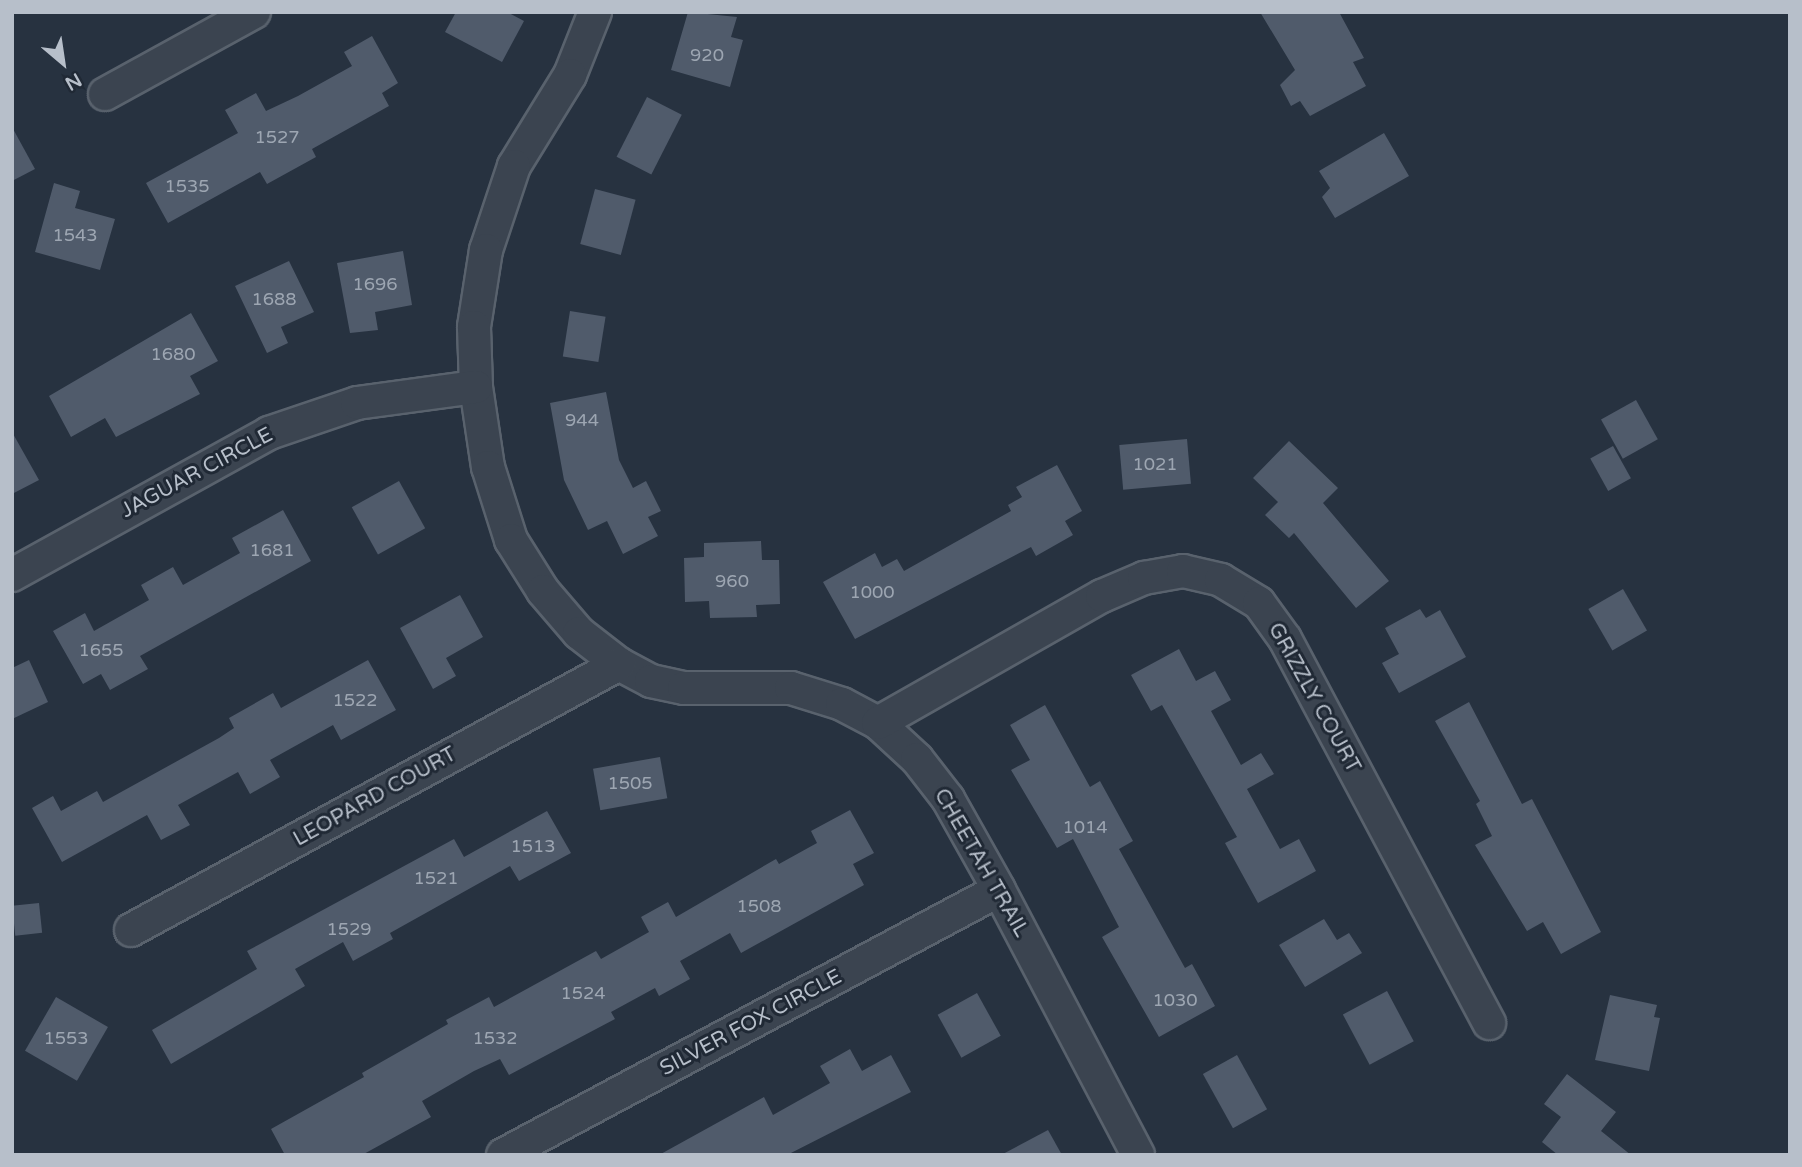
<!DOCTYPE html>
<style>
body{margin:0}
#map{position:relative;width:1802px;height:1167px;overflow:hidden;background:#273240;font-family:"Varela Round",sans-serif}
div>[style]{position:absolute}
.building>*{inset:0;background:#505b6b;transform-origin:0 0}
.roads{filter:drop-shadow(2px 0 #59626d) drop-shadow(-2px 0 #59626d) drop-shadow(0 2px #59626d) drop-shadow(0 -2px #59626d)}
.minor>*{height:32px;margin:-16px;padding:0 16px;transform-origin:16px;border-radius:16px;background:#3b4450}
span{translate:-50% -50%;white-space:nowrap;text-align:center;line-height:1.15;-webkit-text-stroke:6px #202935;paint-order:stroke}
.number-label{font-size:18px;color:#9da6b2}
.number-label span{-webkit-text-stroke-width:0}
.street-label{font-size:21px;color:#b7bfca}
.frame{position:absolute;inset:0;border:14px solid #b7bfca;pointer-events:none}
.north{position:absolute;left:28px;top:28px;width:70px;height:70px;-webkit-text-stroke:5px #202935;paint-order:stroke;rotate:151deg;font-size:19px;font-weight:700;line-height:28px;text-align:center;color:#b7bfca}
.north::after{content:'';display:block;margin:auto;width:24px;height:32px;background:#b7bfca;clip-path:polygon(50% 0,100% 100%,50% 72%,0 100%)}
</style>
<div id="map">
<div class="building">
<div style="clip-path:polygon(456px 12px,507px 12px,524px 21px,502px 62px,445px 32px)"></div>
<div style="clip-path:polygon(688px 12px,737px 17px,731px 37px,743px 40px,730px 87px,671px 70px)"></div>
<div style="clip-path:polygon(1260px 12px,1339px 12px,1364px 58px,1353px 62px,1366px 86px,1310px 116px,1300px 101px,1291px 106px,1280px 85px,1295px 70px)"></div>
<div style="clip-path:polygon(372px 36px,398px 83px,382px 93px,389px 106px,312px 149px,316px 157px,267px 184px,260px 172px,168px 223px,146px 183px,238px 133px,225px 110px,256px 93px,266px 111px,298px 96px,352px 66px,344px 52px)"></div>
<div style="left:647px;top:97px;width:39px;height:67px;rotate:27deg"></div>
<div style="clip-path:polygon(12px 127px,35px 169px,12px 181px)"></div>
<div style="clip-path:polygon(1384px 133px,1409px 176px,1335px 218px,1322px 197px,1330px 188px,1319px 171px)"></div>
<div style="clip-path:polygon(54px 183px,80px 191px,75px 208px,115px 219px,100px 270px,35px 252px)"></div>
<div style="left:595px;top:189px;width:42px;height:57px;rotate:15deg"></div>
<div style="clip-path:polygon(403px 251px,412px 305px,375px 312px,378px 330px,350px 333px,337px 263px)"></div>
<div style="clip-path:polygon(289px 261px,314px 312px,281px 327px,288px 343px,267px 353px,235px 286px)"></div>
<div style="left:570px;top:311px;width:36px;height:46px;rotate:9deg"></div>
<div style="clip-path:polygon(191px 313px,218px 361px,190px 376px,200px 394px,116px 437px,105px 418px,71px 437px,49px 396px)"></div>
<div style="clip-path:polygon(606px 392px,619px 460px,633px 488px,646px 481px,661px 511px,648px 517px,658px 536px,623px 554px,607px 521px,588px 530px,564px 480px,550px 403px)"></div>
<div style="left:1636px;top:400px;width:45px;height:40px;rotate:61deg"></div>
<div style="clip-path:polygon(12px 432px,39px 480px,12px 494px)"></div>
<div style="left:1187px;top:439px;width:45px;height:68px;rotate:85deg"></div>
<div style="clip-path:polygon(1289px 441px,1338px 488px,1323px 503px,1389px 581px,1356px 608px,1294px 533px,1289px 538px,1265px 515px,1278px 502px,1253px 478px)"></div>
<div style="left:1613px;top:446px;width:37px;height:26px;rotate:61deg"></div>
<div style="clip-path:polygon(1057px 465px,1082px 511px,1065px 521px,1073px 535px,1036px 556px,1031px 547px,855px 639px,823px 582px,875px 553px,882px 567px,897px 559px,904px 571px,1011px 511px,1008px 505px,1022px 497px,1016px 487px)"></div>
<div style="left:399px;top:481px;width:54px;height:54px;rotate:61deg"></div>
<div style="clip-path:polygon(283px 510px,311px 561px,140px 656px,148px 669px,110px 690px,101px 674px,83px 684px,53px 631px,85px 613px,94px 631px,149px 600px,141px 585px,173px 567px,183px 585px,240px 553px,232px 538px)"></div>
<div style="clip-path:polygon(761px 541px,762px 560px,779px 560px,780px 604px,756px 605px,757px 617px,710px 618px,709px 601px,685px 602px,684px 558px,704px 557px,704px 543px)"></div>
<div style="left:1623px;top:589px;width:48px;height:40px;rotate:60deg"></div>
<div style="clip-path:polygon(460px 595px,483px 637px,446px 658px,456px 676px,433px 689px,400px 628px)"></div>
<div style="clip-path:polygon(1420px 609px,1426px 618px,1440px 610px,1466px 657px,1399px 693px,1382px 663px,1399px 654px,1385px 628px)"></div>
<div style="clip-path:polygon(1179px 649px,1196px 681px,1215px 671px,1231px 700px,1211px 711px,1241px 765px,1261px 753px,1274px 774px,1247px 789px,1280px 849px,1299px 839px,1316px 871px,1258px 903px,1225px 843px,1237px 837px,1162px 705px,1151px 711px,1131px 675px)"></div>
<div style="clip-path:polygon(29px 660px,48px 702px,12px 719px,12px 668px)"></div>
<div style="clip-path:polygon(368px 660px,396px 710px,341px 740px,333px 725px,270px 760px,280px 777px,250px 794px,238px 772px,178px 805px,190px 825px,161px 840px,147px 815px,62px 862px,32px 808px,53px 796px,61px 811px,97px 791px,103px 802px,219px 738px,234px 728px,229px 718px,273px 693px,281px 708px)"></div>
<div style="clip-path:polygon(1469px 702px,1522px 804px,1532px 799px,1601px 932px,1561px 954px,1543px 922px,1527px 931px,1475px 845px,1492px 836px,1476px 804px,1480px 801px,1435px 721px)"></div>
<div style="clip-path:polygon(1045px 705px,1090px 787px,1100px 781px,1133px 841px,1119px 849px,1185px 968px,1192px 964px,1215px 1006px,1159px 1037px,1102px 937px,1119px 927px,1073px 839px,1057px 848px,1011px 770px,1030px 760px,1010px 725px)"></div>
<div style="left:660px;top:757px;width:42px;height:68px;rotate:80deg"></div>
<div style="clip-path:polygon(850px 810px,874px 853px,853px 864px,864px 885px,741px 953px,730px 933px,680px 961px,690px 979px,659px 996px,655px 988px,611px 1012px,615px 1019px,509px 1075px,500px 1059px,474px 1071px,422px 1101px,431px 1117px,362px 1155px,285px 1155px,271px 1129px,364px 1077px,362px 1073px,448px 1024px,446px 1020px,489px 997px,494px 1007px,596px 951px,601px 959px,649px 932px,641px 917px,668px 902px,676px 917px,776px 859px,779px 864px,817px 843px,811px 831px)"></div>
<div style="clip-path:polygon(547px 811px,571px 853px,519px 881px,510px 866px,390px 933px,393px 939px,353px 961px,343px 942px,295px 969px,305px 986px,171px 1064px,152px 1030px,257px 969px,247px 951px,454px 839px,464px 857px)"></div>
<div style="left:39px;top:903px;width:30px;height:27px;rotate:84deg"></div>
<div style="clip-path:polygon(1324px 919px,1337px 940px,1349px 933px,1362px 953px,1305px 987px,1279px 945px)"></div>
<div style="left:1387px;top:991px;width:57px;height:50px;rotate:62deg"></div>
<div style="left:977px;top:993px;width:49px;height:45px;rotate:61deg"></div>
<div style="clip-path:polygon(1610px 995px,1657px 1005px,1654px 1017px,1660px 1018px,1649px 1071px,1595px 1060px)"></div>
<div style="left:56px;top:997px;width:60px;height:62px;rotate:30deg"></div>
<div style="clip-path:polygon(850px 1049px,862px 1071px,891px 1055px,911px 1092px,787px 1155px,659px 1155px,764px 1097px,773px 1115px,830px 1083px,820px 1066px)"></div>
<div style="left:1237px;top:1055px;width:62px;height:39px;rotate:61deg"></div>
<div style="clip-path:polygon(1567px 1074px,1616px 1112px,1601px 1131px,1631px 1155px,1558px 1155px,1542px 1142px,1561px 1117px,1544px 1104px)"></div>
<div style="clip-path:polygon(1048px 1130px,1062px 1155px,1001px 1155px)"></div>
</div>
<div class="roads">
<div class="minor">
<div style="left:595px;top:12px;width:68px;rotate:111.6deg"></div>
<div style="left:570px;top:75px;width:107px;rotate:121.6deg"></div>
<div style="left:514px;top:166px;width:89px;rotate:108.4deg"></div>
<div style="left:486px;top:250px;width:78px;rotate:98.9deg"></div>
<div style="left:474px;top:327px;width:60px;rotate:88.1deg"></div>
<div style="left:476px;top:387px;width:81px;rotate:81.5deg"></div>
<div style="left:488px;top:467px;width:77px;rotate:72.5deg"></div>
<div style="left:511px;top:540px;width:60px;rotate:57.9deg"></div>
<div style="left:543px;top:591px;width:55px;rotate:49.4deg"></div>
<div style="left:579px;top:633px;width:51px;rotate:37.8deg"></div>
<div style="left:619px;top:664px;width:36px;rotate:28deg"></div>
<div style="left:651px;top:681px;width:34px;rotate:12deg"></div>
<div style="left:684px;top:688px;width:107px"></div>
<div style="left:791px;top:688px;width:53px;rotate:17.4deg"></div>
<div style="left:842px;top:704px;width:41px;rotate:27.8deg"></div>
<div style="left:878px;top:723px;width:53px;rotate:42.7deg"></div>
<div style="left:917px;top:759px;width:51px;rotate:52.2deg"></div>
<div style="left:948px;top:799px;width:104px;rotate:60.7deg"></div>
<div style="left:999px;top:890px;width:299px;rotate:62.3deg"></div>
<div style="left:105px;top:94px;width:170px;rotate:-28.8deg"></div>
<div style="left:12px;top:575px;width:294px;rotate:-28.9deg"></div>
<div style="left:269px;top:433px;width:93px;rotate:-18.8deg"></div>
<div style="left:357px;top:403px;width:120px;rotate:-7.7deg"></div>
<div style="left:878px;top:723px;width:257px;rotate:-29.6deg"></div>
<div style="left:1102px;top:596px;width:46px;rotate:-23.2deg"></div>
<div style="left:1144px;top:578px;width:40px;rotate:-10deg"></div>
<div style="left:1183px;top:571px;width:39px;rotate:13deg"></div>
<div style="left:1221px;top:580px;width:44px;rotate:31.2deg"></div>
<div style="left:1259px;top:603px;width:44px;rotate:54.2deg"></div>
<div style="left:1285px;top:639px;width:435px;rotate:62deg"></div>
<div style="left:131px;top:930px;width:556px;rotate:-28.59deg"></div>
<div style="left:503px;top:1155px;width:562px;rotate:-28.11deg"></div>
</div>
</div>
<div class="number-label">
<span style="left:707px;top:55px">920</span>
<span style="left:277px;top:137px">1527</span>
<span style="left:187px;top:186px">1535</span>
<span style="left:75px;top:235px">1543</span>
<span style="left:375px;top:284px">1696</span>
<span style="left:274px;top:299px">1688</span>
<span style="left:173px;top:354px">1680</span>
<span style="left:582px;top:420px">944</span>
<span style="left:1155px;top:464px">1021</span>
<span style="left:272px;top:550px">1681</span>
<span style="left:732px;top:581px">960</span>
<span style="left:872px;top:592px">1000</span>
<span style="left:101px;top:650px">1655</span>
<span style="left:355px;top:700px">1522</span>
<span style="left:630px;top:783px">1505</span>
<span style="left:1085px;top:827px">1014</span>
<span style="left:533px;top:846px">1513</span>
<span style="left:436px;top:878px">1521</span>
<span style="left:759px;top:906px">1508</span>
<span style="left:349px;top:929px">1529</span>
<span style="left:583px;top:993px">1524</span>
<span style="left:1175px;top:1000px">1030</span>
<span style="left:66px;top:1038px">1553</span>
<span style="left:495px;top:1038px">1532</span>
</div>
<div class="street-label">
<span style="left:197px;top:473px;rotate:-28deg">JAGUAR CIRCLE</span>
<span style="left:1314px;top:698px;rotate:61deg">GRIZZLY COURT</span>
<span style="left:375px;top:797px;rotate:-29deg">LEOPARD COURT</span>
<span style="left:981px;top:863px;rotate:60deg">CHEETAH TRAIL</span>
<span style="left:751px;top:1023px;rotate:-28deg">SILVER FOX CIRCLE</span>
</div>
<div class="frame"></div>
<div class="north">N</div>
</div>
